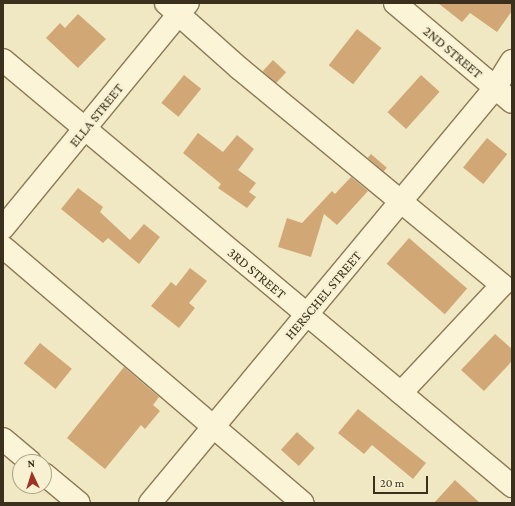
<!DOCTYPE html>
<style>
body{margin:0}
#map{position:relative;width:515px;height:506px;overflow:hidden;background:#f0e8c2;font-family:"Crimson Pro",serif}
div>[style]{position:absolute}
.building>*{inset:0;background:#d1a776;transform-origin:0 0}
.roads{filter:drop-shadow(1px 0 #8c7a58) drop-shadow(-1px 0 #8c7a58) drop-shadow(0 1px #8c7a58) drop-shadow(0 -1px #8c7a58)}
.minor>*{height:22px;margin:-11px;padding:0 11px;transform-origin:11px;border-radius:11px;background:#fbf4d6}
span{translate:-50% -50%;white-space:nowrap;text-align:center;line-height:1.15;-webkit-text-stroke:4px #f7f1d2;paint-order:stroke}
.street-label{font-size:14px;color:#3b2f1d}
.frame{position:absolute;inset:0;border:4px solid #3b2f1d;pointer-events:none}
.north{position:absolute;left:12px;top:454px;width:40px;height:40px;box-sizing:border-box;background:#f7f1d2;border:1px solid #aca38a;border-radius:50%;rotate:356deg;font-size:11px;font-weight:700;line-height:16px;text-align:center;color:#3b2f1d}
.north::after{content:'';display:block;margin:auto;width:14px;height:18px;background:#9e3225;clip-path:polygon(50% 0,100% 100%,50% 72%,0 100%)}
.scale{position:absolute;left:373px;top:476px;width:55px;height:18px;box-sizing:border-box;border:2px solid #3b2f1d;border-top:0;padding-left:5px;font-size:12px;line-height:14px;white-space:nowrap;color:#3b2f1d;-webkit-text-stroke:3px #f7f1d2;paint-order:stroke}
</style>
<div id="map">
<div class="building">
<div style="clip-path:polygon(438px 3px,512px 3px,512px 11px,497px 32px,470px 13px,462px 22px)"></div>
<div style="clip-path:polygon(78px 14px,106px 39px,78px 68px,46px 38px,60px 23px,65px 28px)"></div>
<div style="left:357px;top:29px;width:31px;height:46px;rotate:38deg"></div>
<div style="left:273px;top:60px;width:18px;height:15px;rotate:43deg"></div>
<div style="left:184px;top:75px;width:22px;height:36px;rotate:39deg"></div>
<div style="left:421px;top:75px;width:25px;height:50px;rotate:42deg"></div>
<div style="clip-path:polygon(198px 133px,223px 152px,237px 135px,254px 149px,238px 170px,256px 183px,249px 192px,256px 197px,247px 208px,218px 188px,221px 184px,183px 153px)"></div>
<div style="left:487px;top:138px;width:26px;height:38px;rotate:39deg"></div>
<div style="left:371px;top:154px;width:21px;height:5px;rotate:41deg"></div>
<div style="clip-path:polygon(351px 177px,368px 191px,337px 225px,324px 214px,311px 257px,278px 247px,287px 218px,302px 223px,332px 191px,335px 194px)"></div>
<div style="clip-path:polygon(78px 188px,103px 207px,100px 212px,130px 240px,144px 224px,160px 237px,139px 264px,108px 238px,103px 243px,61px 209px)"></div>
<div style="left:409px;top:238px;width:77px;height:34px;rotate:41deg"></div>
<div style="clip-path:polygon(190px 268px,207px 281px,189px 303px,195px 308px,179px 328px,151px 306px,171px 282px,176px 286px)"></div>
<div style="clip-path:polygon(495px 334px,512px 349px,512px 361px,484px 391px,461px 370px)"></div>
<div style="left:40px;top:343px;width:41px;height:26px;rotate:39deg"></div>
<div style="clip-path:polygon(124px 367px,159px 397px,153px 405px,160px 411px,145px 429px,141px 425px,105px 469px,67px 438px)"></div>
<div style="clip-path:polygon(358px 409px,426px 463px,413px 479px,372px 445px,364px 454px,338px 433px)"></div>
<div style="left:297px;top:432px;width:24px;height:24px;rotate:42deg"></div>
<div style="clip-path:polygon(455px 480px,480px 503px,434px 503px)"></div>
</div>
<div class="roads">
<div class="minor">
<div style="left:166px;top:3px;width:98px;rotate:41.7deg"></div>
<div style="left:239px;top:68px;width:341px;rotate:39.5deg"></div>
<div style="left:502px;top:285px;width:148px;rotate:133.1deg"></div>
<div style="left:395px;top:3px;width:153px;rotate:40.2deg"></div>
<div style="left:3px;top:60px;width:664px;rotate:39.93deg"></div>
<div style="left:3px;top:228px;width:291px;rotate:-50.6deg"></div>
<div style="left:3px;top:247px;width:394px;rotate:40.5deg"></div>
<div style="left:3px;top:439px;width:35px;rotate:40deg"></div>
<div style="left:44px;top:474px;width:45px;rotate:39.6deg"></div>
<div style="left:150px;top:503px;width:540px;rotate:-50.26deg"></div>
<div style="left:495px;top:88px;width:32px;rotate:-58deg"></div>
</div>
</div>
<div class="street-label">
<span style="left:453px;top:52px;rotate:40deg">2ND STREET</span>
<span style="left:96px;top:115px;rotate:-51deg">ELLA STREET</span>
<span style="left:257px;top:273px;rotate:40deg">3RD STREET</span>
<span style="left:323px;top:295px;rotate:-50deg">HERSCHEL STREET</span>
</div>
<div class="frame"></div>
<div class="north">N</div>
<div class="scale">20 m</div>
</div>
